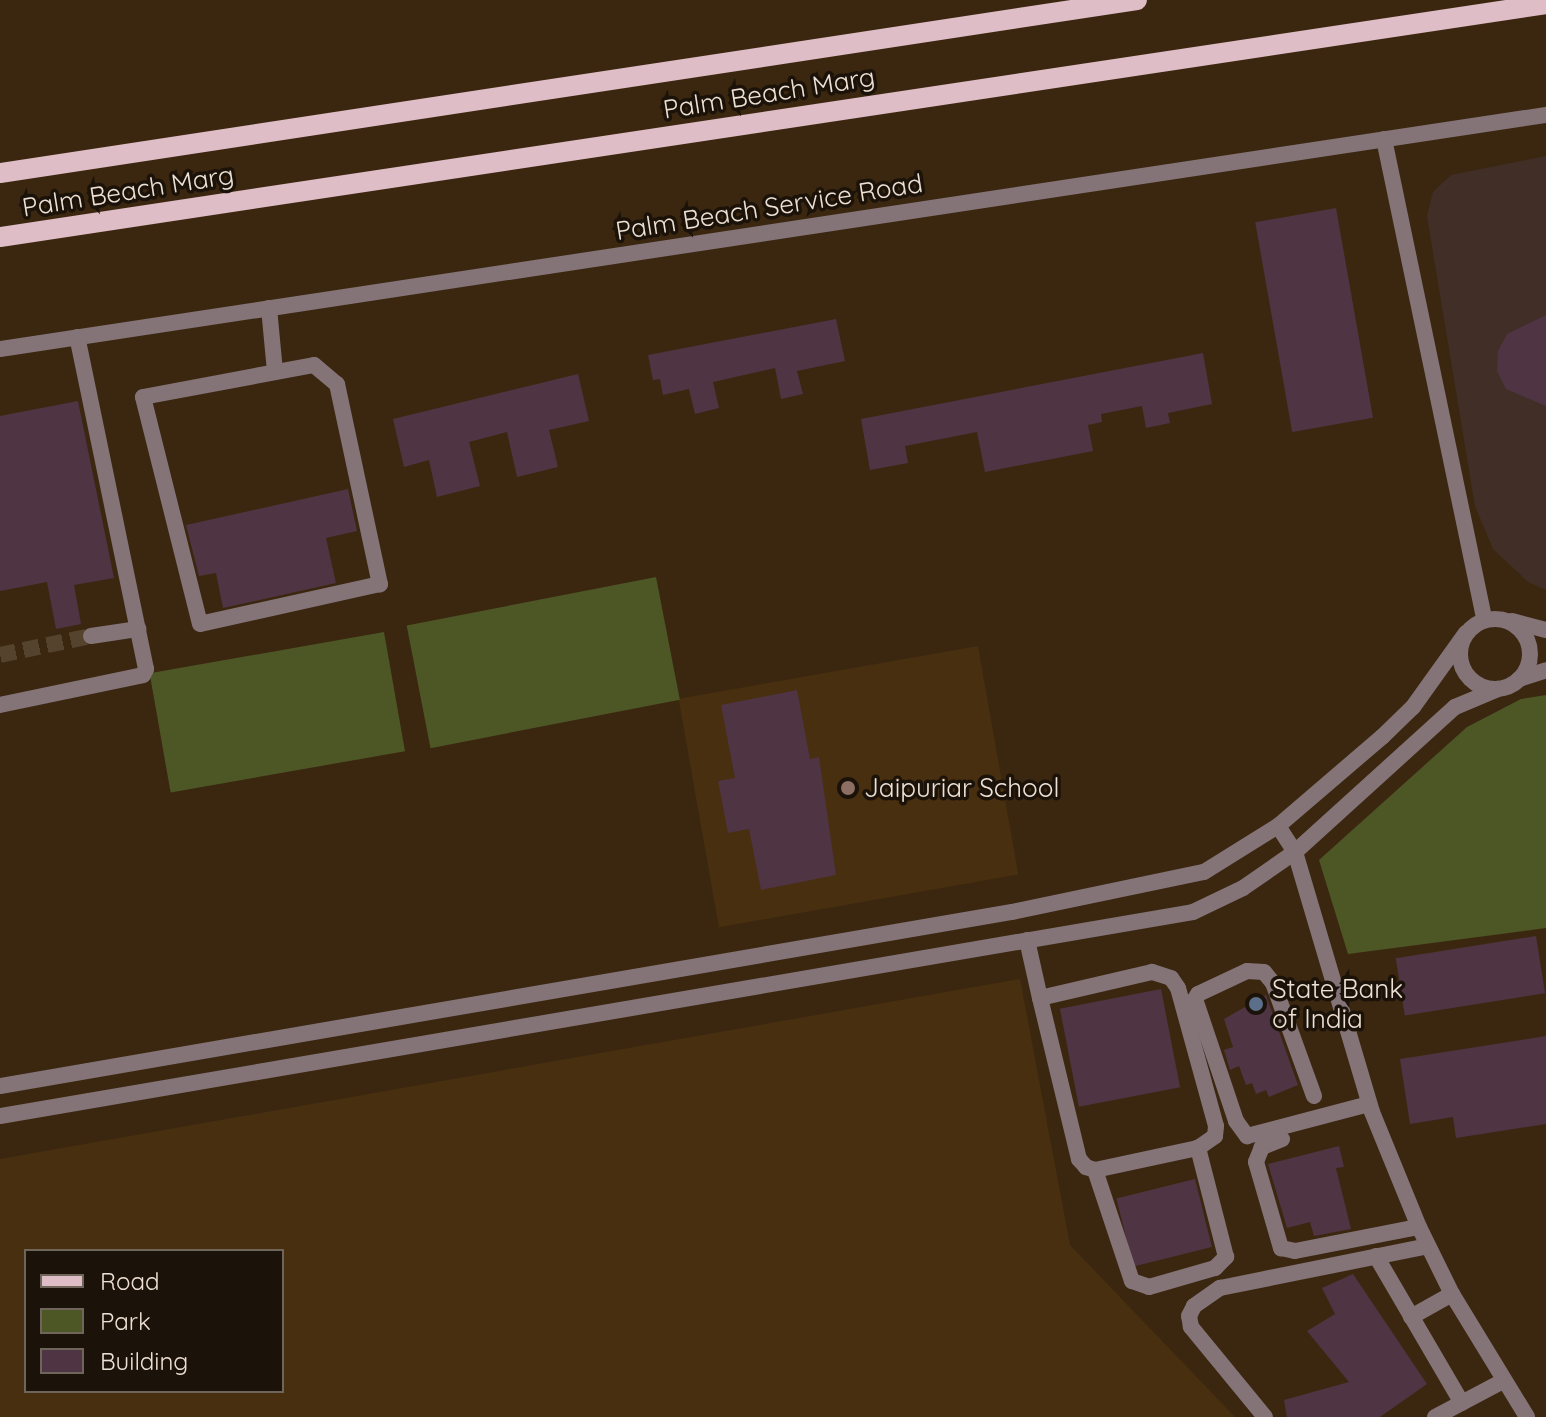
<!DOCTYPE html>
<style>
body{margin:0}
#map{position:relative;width:1546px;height:1417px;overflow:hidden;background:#3b2710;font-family:Quicksand,sans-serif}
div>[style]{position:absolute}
.commercial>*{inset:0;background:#412f27}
.built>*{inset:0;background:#472f10;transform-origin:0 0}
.green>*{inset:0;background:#4d5625;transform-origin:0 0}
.building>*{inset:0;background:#4f3444;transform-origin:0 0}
.street-tunnel>*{height:16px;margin-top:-8px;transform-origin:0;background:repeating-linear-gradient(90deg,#56432d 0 16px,transparent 0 24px)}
.street>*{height:16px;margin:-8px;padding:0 8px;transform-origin:8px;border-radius:8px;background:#847478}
.street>.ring{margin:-8px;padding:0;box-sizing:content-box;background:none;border:16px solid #847478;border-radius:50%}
.primary>*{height:20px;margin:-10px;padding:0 10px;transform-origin:10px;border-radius:10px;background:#debdc6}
.dots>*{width:22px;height:22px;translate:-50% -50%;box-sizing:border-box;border:4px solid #1b1209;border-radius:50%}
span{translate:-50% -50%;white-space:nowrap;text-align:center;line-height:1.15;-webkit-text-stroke:7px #1b1209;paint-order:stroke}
.street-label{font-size:26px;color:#eee1d4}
.poi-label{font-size:26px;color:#eee1d4}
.left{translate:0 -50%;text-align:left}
.legend{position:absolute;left:24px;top:1249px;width:260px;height:144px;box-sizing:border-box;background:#1b1209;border:2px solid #6f655a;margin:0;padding:10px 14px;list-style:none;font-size:24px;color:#eee1d4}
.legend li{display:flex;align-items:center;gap:16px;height:40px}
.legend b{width:40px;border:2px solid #6f655a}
</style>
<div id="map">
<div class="commercial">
<div style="clip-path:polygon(1546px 156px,1546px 590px,1528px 582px,1493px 549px,1475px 506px,1427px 216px,1433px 192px,1451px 175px)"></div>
</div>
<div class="built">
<div style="left:978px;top:646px;width:232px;height:304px;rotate:80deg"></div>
<div style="clip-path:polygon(evenodd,1020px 979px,1070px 1245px,1235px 1417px,0 1417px,0 1159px,1020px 979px,282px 1251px,282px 1391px,26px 1391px,26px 1251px,282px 1251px)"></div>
</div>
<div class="green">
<div style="left:656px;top:577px;width:125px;height:254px;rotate:79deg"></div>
<div style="left:384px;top:632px;width:121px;height:238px;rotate:80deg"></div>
<div style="clip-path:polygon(1546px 695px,1546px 928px,1348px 954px,1319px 860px,1467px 727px,1521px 699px)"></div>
</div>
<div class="building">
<div style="left:1336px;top:208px;width:213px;height:82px;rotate:80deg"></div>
<div style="clip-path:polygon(1546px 315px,1546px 406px,1506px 389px,1497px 371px,1498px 351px,1507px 334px)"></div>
<div style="clip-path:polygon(836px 319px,845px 361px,797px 371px,803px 394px,781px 399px,775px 368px,713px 382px,719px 408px,695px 414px,689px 389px,663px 395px,660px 379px,653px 380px,648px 355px)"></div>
<div style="clip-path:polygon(1203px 353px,1212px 404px,1168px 413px,1170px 423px,1146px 428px,1142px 406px,1101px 414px,1102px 422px,1088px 425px,1093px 451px,985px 472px,977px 432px,905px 446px,908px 463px,870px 470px,861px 419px)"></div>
<div style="clip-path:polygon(578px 374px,589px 421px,549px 430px,558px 467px,517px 477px,507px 432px,469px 442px,480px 486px,437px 497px,429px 460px,404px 467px,393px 419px)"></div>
<div style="clip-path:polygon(78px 401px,114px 578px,74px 585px,81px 624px,56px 629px,47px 582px,0 591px,0 416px)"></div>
<div style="clip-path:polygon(348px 489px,357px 531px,326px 538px,336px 583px,223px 608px,216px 573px,199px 576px,186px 525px)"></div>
<div style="clip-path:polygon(797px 690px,810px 759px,819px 757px,836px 875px,761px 890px,749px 829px,728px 833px,718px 781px,735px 778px,721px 705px)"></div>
<div style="left:1536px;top:936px;width:58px;height:142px;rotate:81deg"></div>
<div style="left:1161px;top:989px;width:100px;height:103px;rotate:79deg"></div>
<div style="clip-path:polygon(1266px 995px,1298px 1085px,1269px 1097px,1266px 1090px,1256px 1094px,1252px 1083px,1246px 1085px,1239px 1066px,1230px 1070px,1224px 1050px,1233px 1047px,1224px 1019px)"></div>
<div style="clip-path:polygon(1546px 1036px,1546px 1124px,1456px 1138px,1453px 1117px,1410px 1124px,1400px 1059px)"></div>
<div style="clip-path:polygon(1339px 1146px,1344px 1167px,1336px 1168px,1351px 1229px,1314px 1236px,1310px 1222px,1287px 1228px,1268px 1164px)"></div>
<div style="left:1195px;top:1179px;width:70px;height:81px;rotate:76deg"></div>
<div style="clip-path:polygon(1353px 1274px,1427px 1384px,1380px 1417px,1287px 1417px,1284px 1400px,1349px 1382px,1307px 1331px,1335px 1314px,1322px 1288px)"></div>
</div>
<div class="street-tunnel">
<div style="left:0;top:655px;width:93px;rotate:-11.8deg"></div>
</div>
<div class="street">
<div style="left:1384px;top:139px;width:490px;rotate:78.2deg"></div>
<div style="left:269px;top:308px;width:63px;rotate:84.6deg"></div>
<div style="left:0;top:349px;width:1564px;rotate:-8.61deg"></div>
<div style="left:314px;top:365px;width:30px;rotate:40deg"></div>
<div style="left:337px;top:384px;width:205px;rotate:77.9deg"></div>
<div style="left:380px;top:584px;width:184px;rotate:167.5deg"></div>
<div style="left:200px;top:624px;width:234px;rotate:-104.1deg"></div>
<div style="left:143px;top:397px;width:174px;rotate:-10.6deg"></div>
<div class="ring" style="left:1460px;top:619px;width:54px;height:54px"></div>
<div style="left:1512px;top:621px;width:35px;rotate:15deg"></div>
<div style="left:91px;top:636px;width:48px;rotate:-8.5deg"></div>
<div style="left:1519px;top:679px;width:28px;rotate:-18deg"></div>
<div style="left:0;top:705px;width:146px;rotate:-11.8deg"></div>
<div style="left:143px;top:675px;width:7px;rotate:-63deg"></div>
<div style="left:146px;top:669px;width:339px;rotate:-101.7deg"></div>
<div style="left:1278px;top:826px;width:31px;rotate:57deg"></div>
<div style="left:1295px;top:852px;width:271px;rotate:73.5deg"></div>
<div style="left:1372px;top:1112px;width:124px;rotate:67.8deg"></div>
<div style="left:1419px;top:1227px;width:75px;rotate:63.8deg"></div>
<div style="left:1452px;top:1294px;width:144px;rotate:58.6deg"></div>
<div style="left:1027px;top:940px;width:59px;rotate:77.4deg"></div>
<div style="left:1040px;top:998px;width:166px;rotate:76.4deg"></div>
<div style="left:1079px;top:1159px;width:11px;rotate:49deg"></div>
<div style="left:1086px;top:1167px;width:9px;rotate:18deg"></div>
<div style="left:1095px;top:1170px;width:105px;rotate:-12.1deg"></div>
<div style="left:1198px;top:1148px;width:21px;rotate:-35deg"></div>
<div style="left:1215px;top:1136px;width:10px;rotate:-84deg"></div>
<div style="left:1216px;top:1126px;width:143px;rotate:-105.4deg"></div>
<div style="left:1178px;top:988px;width:12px;rotate:-125deg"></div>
<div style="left:1171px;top:978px;width:20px;rotate:-162deg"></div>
<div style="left:1152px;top:972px;width:115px;rotate:166.9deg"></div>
<div style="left:0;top:1086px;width:1027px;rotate:-9.76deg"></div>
<div style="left:1012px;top:912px;width:196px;rotate:-11.8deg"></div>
<div style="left:1204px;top:872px;width:87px;rotate:-31.9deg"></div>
<div style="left:1278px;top:826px;width:137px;rotate:-40.6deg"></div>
<div style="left:1382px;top:737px;width:43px;rotate:-44.1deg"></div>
<div style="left:1413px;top:707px;width:91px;rotate:-54.4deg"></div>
<div style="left:1314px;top:1096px;width:120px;rotate:-109.9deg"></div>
<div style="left:1273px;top:983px;width:14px;rotate:-129deg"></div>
<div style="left:1264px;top:972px;width:17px;rotate:-177deg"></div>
<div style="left:1247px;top:971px;width:54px;rotate:154.9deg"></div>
<div style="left:1198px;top:994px;width:6px;rotate:121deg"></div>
<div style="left:1195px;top:999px;width:129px;rotate:71.4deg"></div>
<div style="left:1236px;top:1121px;width:19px;rotate:54deg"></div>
<div style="left:1247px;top:1136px;width:126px;rotate:-14.7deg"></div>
<div style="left:0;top:1116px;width:1210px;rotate:-9.7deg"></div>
<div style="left:1193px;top:912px;width:55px;rotate:-25.6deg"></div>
<div style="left:1243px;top:888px;width:63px;rotate:-34.7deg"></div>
<div style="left:1295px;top:852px;width:216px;rotate:-42.2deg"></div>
<div style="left:1455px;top:707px;width:47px;rotate:-22.7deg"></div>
<div style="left:1282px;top:1139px;width:22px;rotate:158deg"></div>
<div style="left:1262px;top:1147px;width:16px;rotate:112deg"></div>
<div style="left:1256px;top:1162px;width:90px;rotate:73.8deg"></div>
<div style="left:1281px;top:1248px;width:14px;rotate:12deg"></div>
<div style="left:1295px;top:1251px;width:126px;rotate:-11deg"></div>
<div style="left:1095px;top:1170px;width:117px;rotate:71.6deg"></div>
<div style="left:1132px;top:1281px;width:18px;rotate:19deg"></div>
<div style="left:1149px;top:1287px;width:69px;rotate:-16.1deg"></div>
<div style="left:1215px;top:1268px;width:16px;rotate:-45deg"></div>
<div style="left:1226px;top:1257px;width:113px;rotate:-104.4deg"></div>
<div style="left:1376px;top:1256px;width:170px;rotate:59.7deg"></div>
<div style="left:1411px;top:1317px;width:47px;rotate:-29.3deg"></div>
<div style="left:1265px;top:1417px;width:117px;rotate:-129.4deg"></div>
<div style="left:1191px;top:1327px;width:11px;rotate:-100deg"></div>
<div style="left:1189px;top:1316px;width:11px;rotate:-63deg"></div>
<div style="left:1194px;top:1306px;width:32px;rotate:-35deg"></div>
<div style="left:1220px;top:1288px;width:212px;rotate:-11.4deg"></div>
<div style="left:1435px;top:1417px;width:77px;rotate:-27.9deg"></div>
</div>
<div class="primary">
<div style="left:0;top:173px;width:1150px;rotate:-8.65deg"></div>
<div style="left:0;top:237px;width:1563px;rotate:-8.57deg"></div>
</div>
<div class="dots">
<div style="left:848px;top:788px;background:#8d6e63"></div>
<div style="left:1256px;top:1004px;background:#5c6f8a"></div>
</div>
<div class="street-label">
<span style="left:769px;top:93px;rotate:-9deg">Palm Beach Marg</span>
<span style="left:128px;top:191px;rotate:-9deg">Palm Beach Marg</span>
<span style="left:769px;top:207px;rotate:-9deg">Palm Beach Service Road</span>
</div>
<div class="poi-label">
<span class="left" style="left:864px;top:788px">Jaipuriar School</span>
<span class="left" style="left:1272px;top:1004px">State Bank<br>of India</span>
</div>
<ul class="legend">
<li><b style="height:10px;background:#debdc6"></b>Road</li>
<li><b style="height:22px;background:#4d5625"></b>Park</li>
<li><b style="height:22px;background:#4f3444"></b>Building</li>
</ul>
</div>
